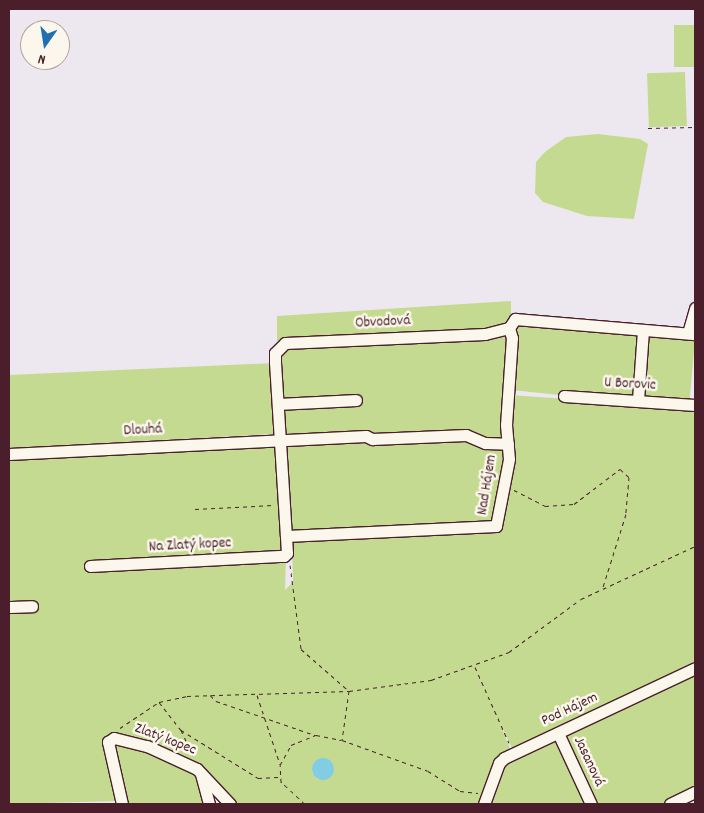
<!DOCTYPE html>
<meta charset="utf-8">
<style>
body{margin:0}
#map{position:relative;width:704px;height:813px;overflow:hidden;background:#ede8ef;font-family:Dekko,sans-serif}
div>[style]{position:absolute}
.green>*{inset:0;background:#c4da90;transform-origin:0 0}
.water>*{inset:0;background:#83cde4}
.round{border-radius:50%}
.path>*{height:1px;margin-top:-0.5px;transform-origin:0;background:repeating-linear-gradient(90deg,#4a1f2b 0 4px,transparent 0 8px)}
.roads{filter:drop-shadow(1px 0 #4a1f2b) drop-shadow(-1px 0 #4a1f2b) drop-shadow(0 1px #4a1f2b) drop-shadow(0 -1px #4a1f2b)}
.minor>*{height:11px;margin:-5.5px;padding:0 5.5px;transform-origin:5.5px;border-radius:5.5px;background:#fbf7ec}
span{translate:-50% -50%;white-space:nowrap;text-align:center;line-height:1.15;-webkit-text-stroke:5px #fbf7ec;paint-order:stroke}
.street-label{font-size:15px;color:#4a1f2b}
.frame{position:absolute;inset:0;border:10px solid #4a1f2b;pointer-events:none}
.north{position:absolute;left:20px;top:20px;width:50px;height:50px;box-sizing:border-box;background:#fbf7ec;border:1px solid #b4a19f;border-radius:50%;rotate:193deg;font-size:14px;font-weight:700;line-height:20px;text-align:center;color:#4a1f2b}
.north::after{content:'';display:block;margin:auto;width:18px;height:22px;background:#1f6fb2;clip-path:polygon(50% 0,100% 100%,50% 72%,0 100%)}
</style>
<div id="map">
<div class="green">
<div style="left:695px;top:25px;width:42px;height:21px;rotate:90deg"></div>
<div style="left:685px;top:72px;width:54px;height:38px;rotate:88deg"></div>
<div style="clip-path:polygon(598px 134px,640px 139px,648px 144px,634px 219px,587px 216px,543px 202px,535px 193px,536px 162px,545px 152px,566px 137px)"></div>
<div style="clip-path:polygon(511px 301px,511px 317px,497px 329px,277px 341px,277px 316px)"></div>
<div style="left:516px;top:323px;width:125px;height:67px;rotate:6deg"></div>
<div style="clip-path:polygon(502px 335px,510px 342px,506px 460px,495px 526px,293px 534px,289px 530px,281px 349px)"></div>
<div style="left:646px;top:337px;width:49px;height:62px;rotate:5deg"></div>
<div style="clip-path:polygon(274px 363px,277px 429px,274px 434px,9px 448px,9px 375px)"></div>
<div style="clip-path:polygon(evenodd,510px 395px,695px 408px,695px 663px,513px 750px,499px 721px,511px 751px,496px 758px,486px 804px,234px 804px,203px 772px,207px 804px,124px 804px,118px 801px,9px 804px,9px 458px,274px 443px,286px 558px,285px 590px,293px 582px,292px 541px,497px 530px,510px 395px,321px 759px,328px 759px,318px 780px,312px 772px,314px 763px,321px 759px)"></div>
<div style="clip-path:polygon(695px 672px,695px 788px,662px 804px,593px 804px,561px 736px)"></div>
<div style="clip-path:polygon(554px 739px,560px 741px,589px 804px,488px 804px,503px 763px)"></div>
</div>
<div class="water">
<div class="round" style="left:312px;top:758px;width:22px;height:22px"></div>
</div>
<div class="path">
<div style="left:648px;top:128px;width:47px;rotate:-1.2deg"></div>
<div style="left:514px;top:490px;width:35px;rotate:27deg"></div>
<div style="left:545px;top:506px;width:29px;rotate:-4deg"></div>
<div style="left:574px;top:504px;width:58px;rotate:-37.3deg"></div>
<div style="left:620px;top:469px;width:12px;rotate:42deg"></div>
<div style="left:629px;top:477px;width:37px;rotate:95deg"></div>
<div style="left:626px;top:514px;width:77px;rotate:107.5deg"></div>
<div style="left:195px;top:509px;width:78px;rotate:-2.9deg"></div>
<div style="left:290px;top:565px;width:85px;rotate:82.5deg"></div>
<div style="left:301px;top:649px;width:64px;rotate:41.2deg"></div>
<div style="left:349px;top:691px;width:49px;rotate:98.1deg"></div>
<div style="left:475px;top:667px;width:83px;rotate:65.9deg"></div>
<div style="left:210px;top:695px;width:8px;rotate:45deg"></div>
<div style="left:216px;top:701px;width:105px;rotate:19deg"></div>
<div style="left:257px;top:695px;width:73px;rotate:71.6deg"></div>
<div style="left:159px;top:702px;width:36px;rotate:52deg"></div>
<div style="left:181px;top:730px;width:29px;rotate:65deg"></div>
<div style="left:120px;top:728px;width:47px;rotate:-33.7deg"></div>
<div style="left:159px;top:702px;width:29px;rotate:-12deg"></div>
<div style="left:187px;top:696px;width:162px;rotate:-1.8deg"></div>
<div style="left:349px;top:691px;width:83px;rotate:-7.6deg"></div>
<div style="left:431px;top:680px;width:83px;rotate:-19.7deg"></div>
<div style="left:509px;top:652px;width:89px;rotate:-36.4deg"></div>
<div style="left:581px;top:599px;width:126px;rotate:-24.9deg"></div>
<div style="left:181px;top:730px;width:91px;rotate:31.9deg"></div>
<div style="left:258px;top:778px;width:20px;rotate:-3deg"></div>
<div style="left:305px;top:804px;width:33px;rotate:-137deg"></div>
<div style="left:281px;top:782px;width:17px;rotate:-93deg"></div>
<div style="left:280px;top:765px;width:23px;rotate:-61deg"></div>
<div style="left:291px;top:745px;width:27px;rotate:-22deg"></div>
<div style="left:316px;top:735px;width:26px;rotate:11deg"></div>
<div style="left:342px;top:740px;width:91px;rotate:19.8deg"></div>
<div style="left:428px;top:771px;width:38px;rotate:32deg"></div>
<div style="left:460px;top:791px;width:18px;rotate:6deg"></div>
</div>
<div class="roads">
<div class="minor">
<div style="left:688px;top:333px;width:26px;rotate:-74deg"></div>
<div style="left:564px;top:396px;width:131px;rotate:3.9deg"></div>
<div style="left:638px;top:400px;width:69px;rotate:-85.9deg"></div>
<div style="left:278px;top:404px;width:78px;rotate:-2.9deg"></div>
<div style="left:9px;top:454px;width:357px;rotate:-2.9deg"></div>
<div style="left:366px;top:436px;width:7px;rotate:27deg"></div>
<div style="left:372px;top:439px;width:94px;rotate:-2.4deg"></div>
<div style="left:466px;top:435px;width:21px;rotate:23deg"></div>
<div style="left:485px;top:443px;width:23px;rotate:2deg"></div>
<div style="left:286px;top:536px;width:210px;rotate:-2.7deg"></div>
<div style="left:496px;top:526px;width:68px;rotate:-79deg"></div>
<div style="left:509px;top:459px;width:34px;rotate:-95deg"></div>
<div style="left:506px;top:425px;width:87px;rotate:-86.1deg"></div>
<div style="left:512px;top:338px;width:10px;rotate:-107deg"></div>
<div style="left:90px;top:566px;width:194px;rotate:-3deg"></div>
<div style="left:284px;top:556px;width:4px;rotate:-45deg"></div>
<div style="left:287px;top:553px;width:191px;rotate:-93.6deg"></div>
<div style="left:275px;top:362px;width:9px;rotate:-90deg"></div>
<div style="left:275px;top:353px;width:14px;rotate:-45deg"></div>
<div style="left:285px;top:343px;width:200px;rotate:-2.6deg"></div>
<div style="left:485px;top:334px;width:25px;rotate:-14deg"></div>
<div style="left:509px;top:328px;width:11px;rotate:-56deg"></div>
<div style="left:515px;top:319px;width:181px;rotate:4.8deg"></div>
<div style="left:9px;top:607px;width:23px;rotate:-2deg"></div>
<div style="left:558px;top:733px;width:78px;rotate:65.1deg"></div>
<div style="left:201px;top:774px;width:31px;rotate:75deg"></div>
<div style="left:122px;top:804px;width:64px;rotate:-102.7deg"></div>
<div style="left:108px;top:742px;width:7px;rotate:-34deg"></div>
<div style="left:114px;top:738px;width:34px;rotate:14deg"></div>
<div style="left:147px;top:746px;width:55px;rotate:24.7deg"></div>
<div style="left:197px;top:769px;width:48px;rotate:46.7deg"></div>
<div style="left:484px;top:804px;width:44px;rotate:-69.9deg"></div>
<div style="left:499px;top:763px;width:7px;rotate:-45deg"></div>
<div style="left:504px;top:758px;width:211px;rotate:-25.2deg"></div>
<div style="left:670px;top:804px;width:28px;rotate:-26deg"></div>
</div>
</div>
<div class="street-label">
<span style="left:383px;top:323px;rotate:-3deg">Obvodová</span>
<span style="left:630px;top:385px;rotate:3deg">U Borovic</span>
<span style="left:143px;top:431px;rotate:-3deg">Dlouhá</span>
<span style="left:488px;top:485px;rotate:-81deg">Nad Hájem</span>
<span style="left:190px;top:546px;rotate:-3deg">Na Zlatý kopec</span>
<span style="left:570px;top:710px;rotate:-25deg">Pod Hájem</span>
<span style="left:165px;top:740px;rotate:21deg">Zlatý kopec</span>
<span style="left:588px;top:762px;rotate:65deg">Jasanová</span>
</div>
<div class="frame"></div>
<div class="north">N</div>
</div>
